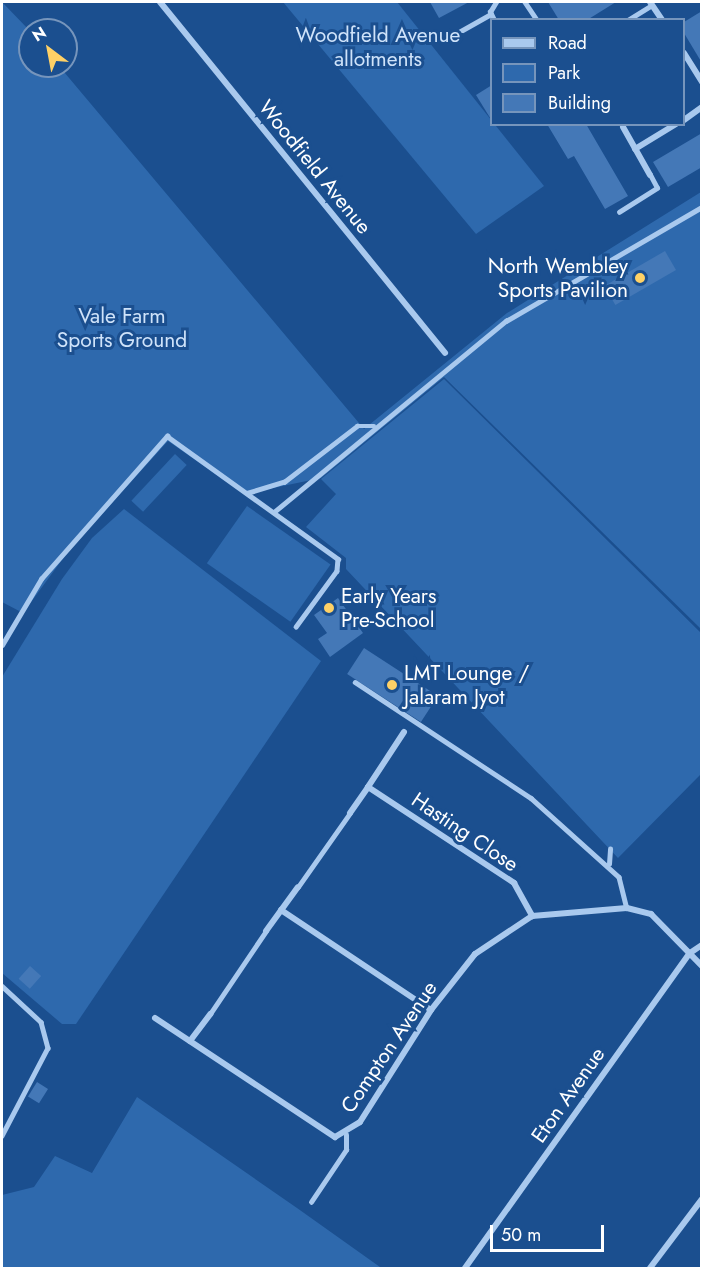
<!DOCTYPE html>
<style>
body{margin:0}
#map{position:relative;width:703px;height:1270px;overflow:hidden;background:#1b4f8f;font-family:Jost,sans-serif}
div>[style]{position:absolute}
.green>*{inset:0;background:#2e69ad;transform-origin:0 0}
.building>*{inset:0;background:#4478b7;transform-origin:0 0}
.service>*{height:4.5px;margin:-2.25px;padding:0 2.25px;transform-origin:2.25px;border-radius:2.25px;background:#a9c9ee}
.minor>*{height:6px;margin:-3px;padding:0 3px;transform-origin:3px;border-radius:3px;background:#a9c9ee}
.dots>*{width:16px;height:16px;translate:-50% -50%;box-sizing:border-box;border:3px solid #1b4f8f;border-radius:50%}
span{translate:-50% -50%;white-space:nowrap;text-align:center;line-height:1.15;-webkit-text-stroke:6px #1b4f8f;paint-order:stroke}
.park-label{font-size:21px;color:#cfe3fa}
.street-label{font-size:21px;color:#fff}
.poi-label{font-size:21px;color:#fff}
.right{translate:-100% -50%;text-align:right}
.left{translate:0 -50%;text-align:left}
.frame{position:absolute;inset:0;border:3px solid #fff;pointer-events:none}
.legend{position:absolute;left:490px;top:18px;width:195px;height:108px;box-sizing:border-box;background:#1b4f8f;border:2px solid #7695bc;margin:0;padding:8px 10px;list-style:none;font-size:18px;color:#fff}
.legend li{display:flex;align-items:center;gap:12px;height:30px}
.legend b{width:30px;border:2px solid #7695bc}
.north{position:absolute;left:18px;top:18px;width:60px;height:60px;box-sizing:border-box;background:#1b4f8f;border:2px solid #7695bc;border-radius:50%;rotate:328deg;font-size:16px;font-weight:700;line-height:24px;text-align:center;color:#fff}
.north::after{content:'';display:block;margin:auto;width:21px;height:27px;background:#ffd166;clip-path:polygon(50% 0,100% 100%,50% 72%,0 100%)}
.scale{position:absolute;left:490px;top:1225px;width:114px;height:27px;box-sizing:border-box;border:3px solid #fff;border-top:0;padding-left:8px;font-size:18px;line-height:21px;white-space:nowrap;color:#fff;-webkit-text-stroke:4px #1b4f8f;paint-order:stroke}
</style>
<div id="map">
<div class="green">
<div style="clip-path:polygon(2px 2px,30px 31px,30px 66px,59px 66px,364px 429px,507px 313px,701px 192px,701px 629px,444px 377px,321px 478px,244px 494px,168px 441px,70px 549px,23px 613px,2px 602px)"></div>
<div style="clip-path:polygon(283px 2px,397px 2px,544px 186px,476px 234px)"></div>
<div style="clip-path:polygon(444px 379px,701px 633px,701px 774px,618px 858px,346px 569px,346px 558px,306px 527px,336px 494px,321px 479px)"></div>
<div style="left:175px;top:454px;width:16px;height:64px;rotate:43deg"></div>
<div style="left:247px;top:506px;width:102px;height:70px;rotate:35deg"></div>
<div style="clip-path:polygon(124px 509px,321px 661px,76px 1024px,62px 1024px,2px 973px,2px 677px,62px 579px,92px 538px)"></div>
<div style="clip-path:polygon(137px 1097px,297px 1208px,380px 1267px,2px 1268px,2px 1195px,34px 1187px,55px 1156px,92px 1173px)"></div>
</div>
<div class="building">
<div style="clip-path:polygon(430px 2px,469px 2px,439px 18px)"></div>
<div style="clip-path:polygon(548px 2px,616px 2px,587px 20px,559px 20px)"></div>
<div style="clip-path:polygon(702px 11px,702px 63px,684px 33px,684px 22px)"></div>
<div style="clip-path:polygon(492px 85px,492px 121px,476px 95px)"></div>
<div style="clip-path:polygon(547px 124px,586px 124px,628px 196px,605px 209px,574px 156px,568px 159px)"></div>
<div style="clip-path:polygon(702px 133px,702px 167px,668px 187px,653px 162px)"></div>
<div style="left:665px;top:251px;width:22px;height:70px;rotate:60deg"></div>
<div style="clip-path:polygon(338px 598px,363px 633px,330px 657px,318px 639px,327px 633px,314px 615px)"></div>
<div style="left:364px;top:648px;width:88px;height:31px;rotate:33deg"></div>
<div style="left:30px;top:966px;width:15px;height:17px;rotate:42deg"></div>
<div style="left:37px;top:1082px;width:13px;height:17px;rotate:32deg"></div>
</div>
<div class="service">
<div style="left:525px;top:2px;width:22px;rotate:56deg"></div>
<div style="left:494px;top:20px;width:9px;rotate:-117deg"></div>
<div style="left:490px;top:12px;width:12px;rotate:-59deg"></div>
<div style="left:628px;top:20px;width:28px;rotate:-32deg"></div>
<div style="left:443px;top:41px;width:55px;rotate:-29.4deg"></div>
<div style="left:619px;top:212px;width:45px;rotate:-32.3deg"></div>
<div style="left:657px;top:188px;width:15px;rotate:-118deg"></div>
<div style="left:247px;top:493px;width:39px;rotate:-17deg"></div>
<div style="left:284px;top:482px;width:92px;rotate:-37.5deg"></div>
<div style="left:357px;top:426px;width:17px"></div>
<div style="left:274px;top:512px;width:301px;rotate:-39.5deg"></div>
<div style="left:506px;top:321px;width:227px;rotate:-30.2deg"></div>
<div style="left:2px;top:645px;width:77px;rotate:-59.4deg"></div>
<div style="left:41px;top:579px;width:191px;rotate:-48.6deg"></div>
<div style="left:167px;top:436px;width:211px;rotate:35.7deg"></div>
<div style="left:338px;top:559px;width:12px;rotate:95deg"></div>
<div style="left:337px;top:571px;width:69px;rotate:126.2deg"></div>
<div style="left:355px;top:682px;width:211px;rotate:33.4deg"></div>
<div style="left:531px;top:798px;width:118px;rotate:41.9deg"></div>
<div style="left:619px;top:877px;width:32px;rotate:76deg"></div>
<div style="left:609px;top:864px;width:15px;rotate:-86deg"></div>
<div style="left:298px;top:887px;width:90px;rotate:-54.9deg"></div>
<div style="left:2px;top:986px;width:53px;rotate:42.7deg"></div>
<div style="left:41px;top:1022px;width:27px;rotate:75deg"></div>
<div style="left:48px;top:1048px;width:99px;rotate:117.6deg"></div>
<div style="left:210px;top:1014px;width:100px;rotate:-56deg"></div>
<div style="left:311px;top:1202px;width:63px;rotate:-56.1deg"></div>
<div style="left:346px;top:1150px;width:15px;rotate:-90deg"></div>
</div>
<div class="minor">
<div style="left:160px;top:2px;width:452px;rotate:50.9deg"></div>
<div style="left:650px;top:2px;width:22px;rotate:56deg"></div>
<div style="left:684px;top:53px;width:34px;rotate:58deg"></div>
<div style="left:684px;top:120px;width:22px;rotate:-36deg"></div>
<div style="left:623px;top:127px;width:55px;rotate:60.6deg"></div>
<div style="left:635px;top:149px;width:48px;rotate:-31.4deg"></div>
<div style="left:404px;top:732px;width:66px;rotate:123.2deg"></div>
<div style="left:368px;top:787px;width:175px;rotate:33.3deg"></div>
<div style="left:514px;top:883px;width:38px;rotate:61deg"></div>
<div style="left:350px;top:813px;width:32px;rotate:-55deg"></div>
<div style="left:281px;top:910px;width:180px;rotate:33.7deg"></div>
<div style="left:266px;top:931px;width:54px;rotate:-54deg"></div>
<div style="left:155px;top:1018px;width:216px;rotate:33.5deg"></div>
<div style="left:335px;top:1137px;width:29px;rotate:-31deg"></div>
<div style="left:360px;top:1122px;width:133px;rotate:-57.6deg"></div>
<div style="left:431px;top:1010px;width:71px;rotate:-51.8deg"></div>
<div style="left:475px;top:954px;width:69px;rotate:-33.7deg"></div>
<div style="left:532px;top:916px;width:95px;rotate:-4.8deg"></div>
<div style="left:627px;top:908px;width:25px;rotate:14deg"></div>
<div style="left:651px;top:914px;width:73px;rotate:45.6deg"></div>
<div style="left:190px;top:1041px;width:34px;rotate:-53deg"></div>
<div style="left:465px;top:1268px;width:387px;rotate:-54.5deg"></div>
<div style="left:690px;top:953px;width:14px;rotate:-34deg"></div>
<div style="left:650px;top:1268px;width:86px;rotate:-53deg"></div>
</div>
<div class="dots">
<div style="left:640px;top:278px;background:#ffd166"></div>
<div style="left:329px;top:608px;background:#ffd166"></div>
<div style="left:392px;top:685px;background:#ffd166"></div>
</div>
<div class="park-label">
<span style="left:378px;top:47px">Woodfield Avenue<br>allotments</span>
<span style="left:122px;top:328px">Vale Farm<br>Sports Ground</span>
</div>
<div class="street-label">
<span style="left:315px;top:167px;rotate:51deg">Woodfield Avenue</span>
<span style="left:465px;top:832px;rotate:34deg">Hasting Close</span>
<span style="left:389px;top:1047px;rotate:-56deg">Compton Avenue</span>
<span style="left:568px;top:1095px;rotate:-55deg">Eton Avenue</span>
</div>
<div class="poi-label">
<span class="right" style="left:628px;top:278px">North Wembley<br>Sports Pavilion</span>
<span class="left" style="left:341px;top:608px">Early Years<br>Pre-School</span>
<span class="left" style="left:404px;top:685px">LMT Lounge /<br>Jalaram Jyot</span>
</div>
<div class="frame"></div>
<ul class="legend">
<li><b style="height:8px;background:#a9c9ee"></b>Road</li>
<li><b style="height:16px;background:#2e69ad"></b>Park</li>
<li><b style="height:16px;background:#4478b7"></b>Building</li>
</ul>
<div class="north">N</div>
<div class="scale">50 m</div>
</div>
